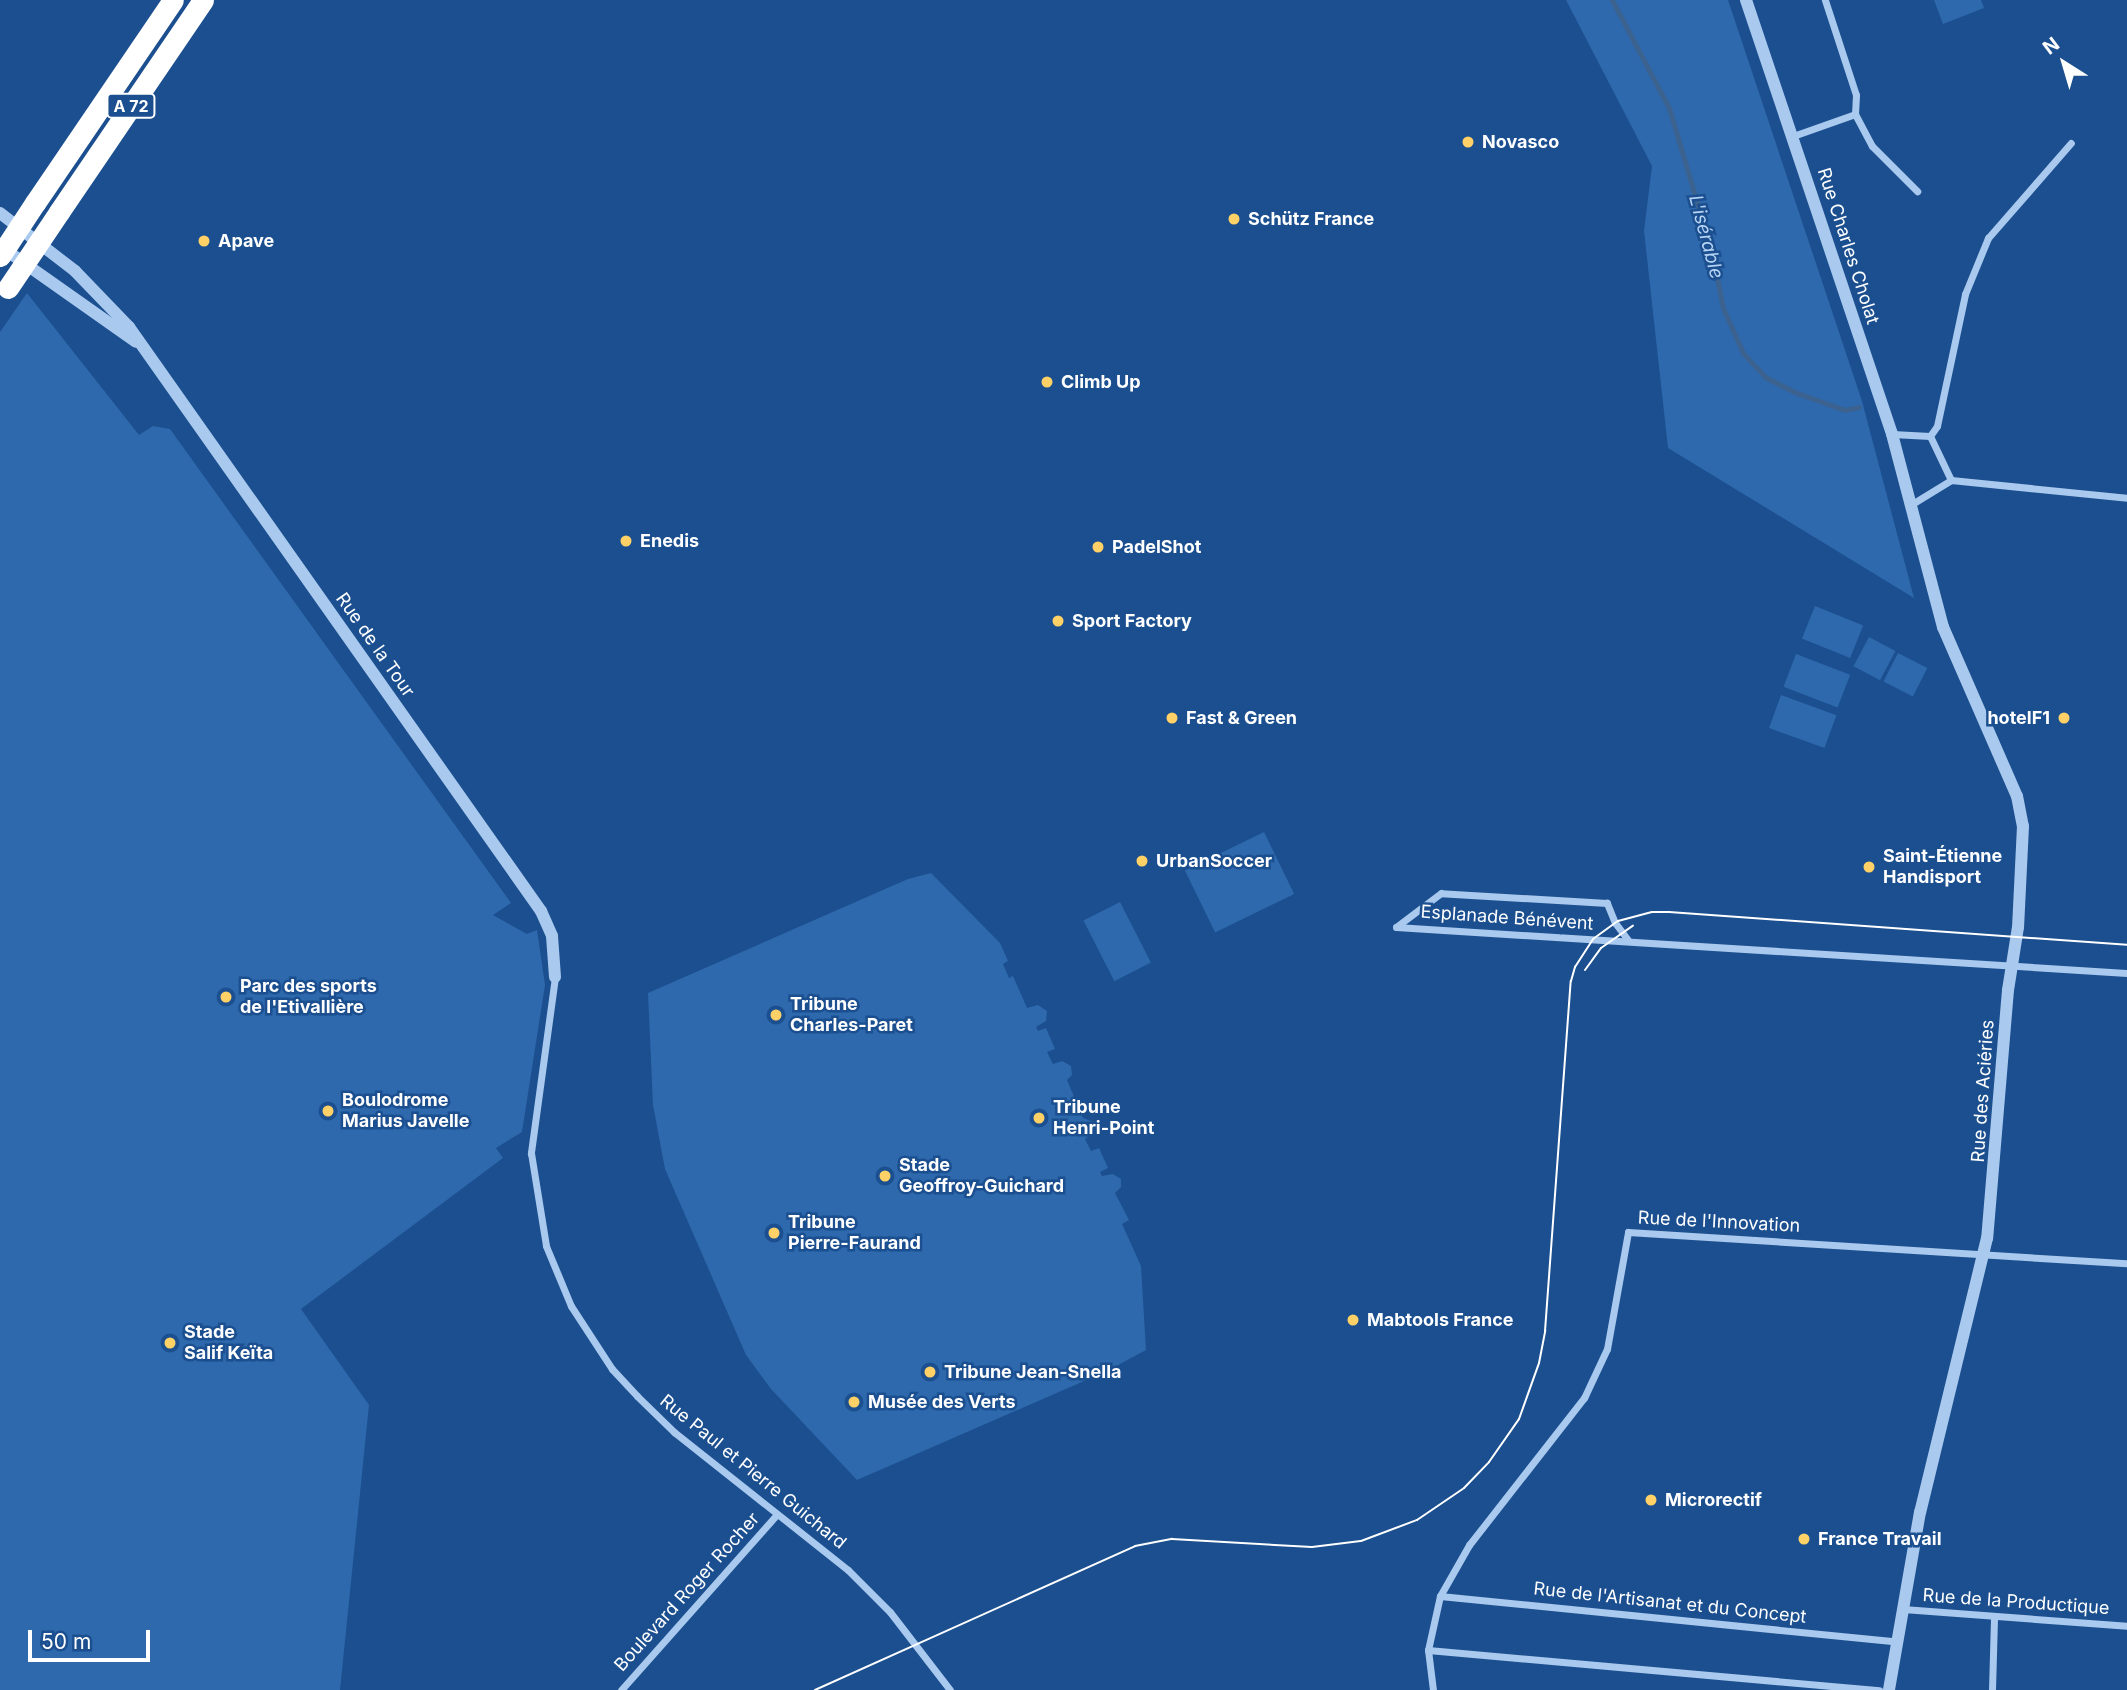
<!DOCTYPE html>
<meta charset="utf-8">
<style>
body{margin:0}
#map{position:relative;width:2127px;height:1690px;overflow:hidden;background:#1b4f8f;font-family:Inter,sans-serif}
div>[style]{position:absolute}
.green>*{inset:0;background:#2e69ad;transform-origin:0 0}
.stream>*{height:5px;margin:-2.5px;padding:0 2.5px;transform-origin:2.5px;border-radius:2.5px;background:#3c6290}
.minor>*{height:7px;margin:-3.5px;padding:0 3.5px;transform-origin:3.5px;border-radius:3.5px;background:#a9c9ee}
.tertiary>*{height:12px;margin:-6px;padding:0 6px;transform-origin:6px;border-radius:6px;background:#a9c9ee}
.motorway>*{height:21px;margin:-10.5px;padding:0 10.5px;transform-origin:10.5px;border-radius:10.5px;background:#fff}
.tram>*{height:2px;margin:-1px;padding:0 1px;transform-origin:1px;border-radius:1px;background:#fff}
.motorway-bridge>*{height:21px;margin:-10.5px;padding:0 10.5px;transform-origin:10.5px;border-radius:10.5px;background:#fff}
.dots>*{width:19px;height:19px;translate:-50% -50%;box-sizing:border-box;border:4px solid #1b4f8f;border-radius:50%}
span{translate:-50% -50%;white-space:nowrap;text-align:center;line-height:1.15;-webkit-text-stroke:5px #1b4f8f;paint-order:stroke}
.shield-label span{padding:2px 5px;background:#1b4f8f;border:2px solid;border-radius:5px;-webkit-text-stroke-width:0}
.shield-label{font-size:16px;color:#fff;font-weight:700}
.poi-label{font-size:18px;color:#fff;font-weight:700}
.left{translate:0 -50%;text-align:left}
.right{translate:-100% -50%;text-align:right}
.street-label{font-size:18px;color:#fff}
.water-label{font-size:19px;color:#b5d3f5;font-style:italic}
.north{position:absolute;left:2029px;top:28px;width:70px;height:70px;-webkit-text-stroke:5px #1b4f8f;paint-order:stroke;rotate:323deg;font-size:19px;font-weight:700;line-height:28px;text-align:center;color:#fff}
.north::after{content:'';display:block;margin:auto;width:24px;height:32px;background:#fff;clip-path:polygon(50% 0,100% 100%,50% 72%,0 100%)}
.scale{position:absolute;left:28px;top:1630px;width:122px;height:32px;box-sizing:border-box;border:4px solid #fff;border-top:0;padding-left:9px;font-size:21px;line-height:24px;white-space:nowrap;color:#fff;-webkit-text-stroke:5px #1b4f8f;paint-order:stroke}
</style>
<div id="map">
<div class="green">
<div style="clip-path:polygon(1566px 0,1728px 0,1862px 401px,1914px 598px,1668px 448px,1644px 231px,1652px 166px)"></div>
<div style="clip-path:polygon(1934px 0,1981px 0,1984px 8px,1943px 24px)"></div>
<div style="clip-path:polygon(27px 293px,139px 435px,153px 426px,170px 429px,511px 903px,493px 915px,527px 934px,537px 930px,545px 985px,522px 1132px,496px 1148px,503px 1158px,301px 1309px,369px 1405px,340px 1690px,0 1690px,0 332px)"></div>
<div style="left:1815px;top:606px;width:52px;height:35px;rotate:22deg"></div>
<div style="left:1869px;top:637px;width:30px;height:33px;rotate:28deg"></div>
<div style="left:1898px;top:653px;width:33px;height:32px;rotate:27deg"></div>
<div style="left:1796px;top:654px;width:58px;height:35px;rotate:21deg"></div>
<div style="left:1781px;top:695px;width:59px;height:35px;rotate:20deg"></div>
<div style="left:1264px;top:832px;width:69px;height:88px;rotate:64deg"></div>
<div style="clip-path:polygon(931px 873px,1000px 943px,1008px 961px,1003px 964px,1009px 978px,1013px 976px,1027px 1008px,1038px 1005px,1047px 1011px,1046px 1021px,1036px 1027px,1038px 1031px,1046px 1028px,1055px 1049px,1047px 1052px,1053px 1064px,1062px 1061px,1071px 1066px,1072px 1075px,1067px 1080px,1083px 1118px,1096px 1123px,1096px 1131px,1085px 1139px,1091px 1151px,1099px 1148px,1108px 1168px,1100px 1172px,1102px 1176px,1113px 1174px,1121px 1179px,1121px 1187px,1115px 1193px,1129px 1220px,1122px 1224px,1141px 1266px,1146px 1350px,1107px 1371px,857px 1480px,771px 1389px,746px 1355px,665px 1169px,653px 1105px,648px 993px,908px 879px)"></div>
<div style="left:1120px;top:902px;width:68px;height:41px;rotate:63deg"></div>
</div>
<div class="stream">
<div style="left:1612px;top:0;width:122px;rotate:62.2deg"></div>
<div style="left:1669px;top:108px;width:151px;rotate:73.5deg"></div>
<div style="left:1712px;top:253px;width:56px;rotate:78.7deg"></div>
<div style="left:1723px;top:308px;width:49px;rotate:66deg"></div>
<div style="left:1743px;top:353px;width:33px;rotate:47deg"></div>
<div style="left:1765px;top:377px;width:36px;rotate:27deg"></div>
<div style="left:1797px;top:393px;width:51px;rotate:19.5deg"></div>
<div style="left:1845px;top:410px;width:14px;rotate:-12deg"></div>
</div>
<div class="minor">
<div style="left:1855px;top:114px;width:36px;rotate:62deg"></div>
<div style="left:1872px;top:146px;width:64px;rotate:45deg"></div>
<div style="left:1793px;top:136px;width:66px;rotate:-19.5deg"></div>
<div style="left:1855px;top:114px;width:19px;rotate:-87deg"></div>
<div style="left:1856px;top:95px;width:100px;rotate:-108.1deg"></div>
<div style="left:1892px;top:434px;width:38px;rotate:3deg"></div>
<div style="left:1930px;top:436px;width:12px;rotate:-55deg"></div>
<div style="left:1937px;top:426px;width:135px;rotate:-78deg"></div>
<div style="left:1965px;top:294px;width:61px;rotate:-67.7deg"></div>
<div style="left:1988px;top:238px;width:126px;rotate:-48.9deg"></div>
<div style="left:1930px;top:436px;width:49px;rotate:64.5deg"></div>
<div style="left:1912px;top:504px;width:46px;rotate:-31.6deg"></div>
<div style="left:1951px;top:480px;width:177px;rotate:5.8deg"></div>
<div style="left:1628px;top:940px;width:21px;rotate:-127deg"></div>
<div style="left:1615px;top:923px;width:22px;rotate:-112deg"></div>
<div style="left:1607px;top:903px;width:166px;rotate:-176.6deg"></div>
<div style="left:1441px;top:893px;width:56px;rotate:142.9deg"></div>
<div style="left:1396px;top:927px;width:732px;rotate:3.6deg"></div>
<div style="left:555px;top:977px;width:178px;rotate:97.8deg"></div>
<div style="left:531px;top:1153px;width:94px;rotate:80.8deg"></div>
<div style="left:546px;top:1246px;width:65px;rotate:67.4deg"></div>
<div style="left:571px;top:1306px;width:75px;rotate:56.9deg"></div>
<div style="left:612px;top:1369px;width:37px;rotate:47deg"></div>
<div style="left:637px;top:1396px;width:52px;rotate:44.2deg"></div>
<div style="left:674px;top:1432px;width:222px;rotate:38.4deg"></div>
<div style="left:848px;top:1570px;width:59px;rotate:45deg"></div>
<div style="left:890px;top:1612px;width:98px;rotate:52.4deg"></div>
<div style="left:1440px;top:1596px;width:459px;rotate:5.7deg"></div>
<div style="left:1903px;top:1609px;width:225px;rotate:4.3deg"></div>
<div style="left:1428px;top:1650px;width:453px;rotate:5.1deg"></div>
<div style="left:621px;top:1690px;width:235px;rotate:-48.4deg"></div>
<div style="left:1433px;top:1690px;width:40px;rotate:-97.1deg"></div>
<div style="left:1428px;top:1650px;width:55px;rotate:-77.5deg"></div>
<div style="left:1440px;top:1596px;width:59px;rotate:-60.4deg"></div>
<div style="left:1469px;top:1545px;width:187px;rotate:-52deg"></div>
<div style="left:1584px;top:1398px;width:54px;rotate:-64.9deg"></div>
<div style="left:1607px;top:1349px;width:119px;rotate:-79.8deg"></div>
<div style="left:1628px;top:1232px;width:500px;rotate:3.6deg"></div>
<div style="left:1992px;top:1690px;width:73px;rotate:-88.4deg"></div>
</div>
<div class="tertiary">
<div style="left:1746px;top:0;width:458px;rotate:71.4deg"></div>
<div style="left:1892px;top:434px;width:200px;rotate:75.2deg"></div>
<div style="left:1943px;top:627px;width:184px;rotate:66.4deg"></div>
<div style="left:2017px;top:796px;width:31px;rotate:79deg"></div>
<div style="left:2023px;top:826px;width:101px;rotate:92.8deg"></div>
<div style="left:2018px;top:927px;width:64px;rotate:99deg"></div>
<div style="left:2008px;top:990px;width:249px;rotate:94.8deg"></div>
<div style="left:1987px;top:1238px;width:282px;rotate:103.7deg"></div>
<div style="left:1920px;top:1512px;width:181px;rotate:99.9deg"></div>
<div style="left:0;top:213px;width:95px;rotate:37.7deg"></div>
<div style="left:75px;top:271px;width:78px;rotate:46deg"></div>
<div style="left:129px;top:327px;width:715px;rotate:54.8deg"></div>
<div style="left:541px;top:911px;width:27px;rotate:66deg"></div>
<div style="left:552px;top:936px;width:41px;rotate:85.8deg"></div>
<div style="left:0;top:246px;width:166px;rotate:35.2deg"></div>
</div>
<div class="motorway">
<div style="left:35px;top:203px;width:245px;rotate:-55.8deg"></div>
<div style="left:59px;top:212px;width:256px;rotate:-55.8deg"></div>
</div>
<div class="tram">
<div style="left:1585px;top:970px;width:27px;rotate:-54deg"></div>
<div style="left:1601px;top:948px;width:39px;rotate:-35deg"></div>
<div style="left:815px;top:1690px;width:351px;rotate:-24.2deg"></div>
<div style="left:1135px;top:1546px;width:38px;rotate:-11deg"></div>
<div style="left:1172px;top:1539px;width:140px;rotate:3.3deg"></div>
<div style="left:1312px;top:1547px;width:49px;rotate:-7deg"></div>
<div style="left:1361px;top:1541px;width:60px;rotate:-20.6deg"></div>
<div style="left:1417px;top:1520px;width:57px;rotate:-34.2deg"></div>
<div style="left:1464px;top:1488px;width:36px;rotate:-46deg"></div>
<div style="left:1489px;top:1462px;width:52px;rotate:-55.1deg"></div>
<div style="left:1519px;top:1419px;width:59px;rotate:-70.3deg"></div>
<div style="left:1539px;top:1363px;width:33px;rotate:-79deg"></div>
<div style="left:1545px;top:1331px;width:351px;rotate:-85.8deg"></div>
<div style="left:1571px;top:981px;width:15px;rotate:-74deg"></div>
<div style="left:1575px;top:967px;width:33px;rotate:-57deg"></div>
<div style="left:1593px;top:939px;width:31px;rotate:-36deg"></div>
<div style="left:1618px;top:921px;width:35px;rotate:-15deg"></div>
<div style="left:1652px;top:912px;width:17px"></div>
<div style="left:1669px;top:912px;width:459px;rotate:4.1deg"></div>
</div>
<div class="motorway-bridge">
<div style="left:0;top:256px;width:64px;rotate:-56.6deg"></div>
<div style="left:8px;top:288px;width:92px;rotate:-56.1deg"></div>
</div>
<div class="dots">
<div style="left:1468px;top:142px;background:#ffd166"></div>
<div style="left:1234px;top:219px;background:#ffd166"></div>
<div style="left:204px;top:241px;background:#ffd166"></div>
<div style="left:1047px;top:382px;background:#ffd166"></div>
<div style="left:626px;top:541px;background:#ffd166"></div>
<div style="left:1098px;top:547px;background:#ffd166"></div>
<div style="left:1058px;top:621px;background:#ffd166"></div>
<div style="left:1172px;top:718px;background:#ffd166"></div>
<div style="left:2064px;top:718px;background:#ffd166"></div>
<div style="left:1142px;top:861px;background:#ffd166"></div>
<div style="left:1869px;top:867px;background:#ffd166"></div>
<div style="left:226px;top:997px;background:#ffd166"></div>
<div style="left:776px;top:1015px;background:#ffd166"></div>
<div style="left:328px;top:1111px;background:#ffd166"></div>
<div style="left:1039px;top:1118px;background:#ffd166"></div>
<div style="left:885px;top:1176px;background:#ffd166"></div>
<div style="left:774px;top:1233px;background:#ffd166"></div>
<div style="left:1353px;top:1320px;background:#ffd166"></div>
<div style="left:170px;top:1343px;background:#ffd166"></div>
<div style="left:930px;top:1372px;background:#ffd166"></div>
<div style="left:854px;top:1402px;background:#ffd166"></div>
<div style="left:1651px;top:1500px;background:#ffd166"></div>
<div style="left:1804px;top:1539px;background:#ffd166"></div>
</div>
<div class="shield-label">
<span style="left:131px;top:106px">A 72</span>
</div>
<div class="poi-label">
<span class="left" style="left:1482px;top:142px">Novasco</span>
<span class="left" style="left:1248px;top:219px">Schütz France</span>
<span class="left" style="left:218px;top:241px">Apave</span>
<span class="left" style="left:1061px;top:382px">Climb Up</span>
<span class="left" style="left:640px;top:541px">Enedis</span>
<span class="left" style="left:1112px;top:547px">PadelShot</span>
<span class="left" style="left:1072px;top:621px">Sport Factory</span>
<span class="left" style="left:1186px;top:718px">Fast &amp; Green</span>
<span class="right" style="left:2050px;top:718px">hotelF1</span>
<span class="left" style="left:1883px;top:867px">Saint-Étienne<br>Handisport</span>
<span class="left" style="left:1156px;top:861px">UrbanSoccer</span>
<span class="left" style="left:240px;top:997px">Parc des sports<br>de l'Etivallière</span>
<span class="left" style="left:790px;top:1015px">Tribune<br>Charles-Paret</span>
<span class="left" style="left:342px;top:1111px">Boulodrome<br>Marius Javelle</span>
<span class="left" style="left:1053px;top:1118px">Tribune<br>Henri-Point</span>
<span class="left" style="left:899px;top:1176px">Stade<br>Geoffroy-Guichard</span>
<span class="left" style="left:788px;top:1233px">Tribune<br>Pierre-Faurand</span>
<span class="left" style="left:1367px;top:1320px">Mabtools France</span>
<span class="left" style="left:184px;top:1343px">Stade<br>Salif Keïta</span>
<span class="left" style="left:944px;top:1372px">Tribune Jean-Snella</span>
<span class="left" style="left:868px;top:1402px">Musée des Verts</span>
<span class="left" style="left:1665px;top:1500px">Microrectif</span>
<span class="left" style="left:1818px;top:1539px">France Travail</span>
</div>
<div class="street-label">
<span style="left:1848px;top:246px;rotate:72deg">Rue Charles Cholat</span>
<span style="left:375px;top:645px;rotate:55deg">Rue de la Tour</span>
<span style="left:1507px;top:918px;rotate:4deg">Esplanade Bénévent</span>
<span style="left:1983px;top:1091px;rotate:-86deg">Rue des Aciéries</span>
<span style="left:1719px;top:1222px;rotate:3deg">Rue de l'Innovation</span>
<span style="left:753px;top:1472px;rotate:39deg">Rue Paul et Pierre Guichard</span>
<span style="left:687px;top:1592px;rotate:-48deg">Boulevard Roger Rocher</span>
<span style="left:2016px;top:1602px;rotate:4deg">Rue de la Productique</span>
<span style="left:1670px;top:1603px;rotate:6deg">Rue de l'Artisanat et du Concept</span>
</div>
<div class="water-label">
<span style="left:1706px;top:237px;rotate:75deg">L'isérable</span>
</div>
<div class="north">N</div>
<div class="scale">50 m</div>
</div>
